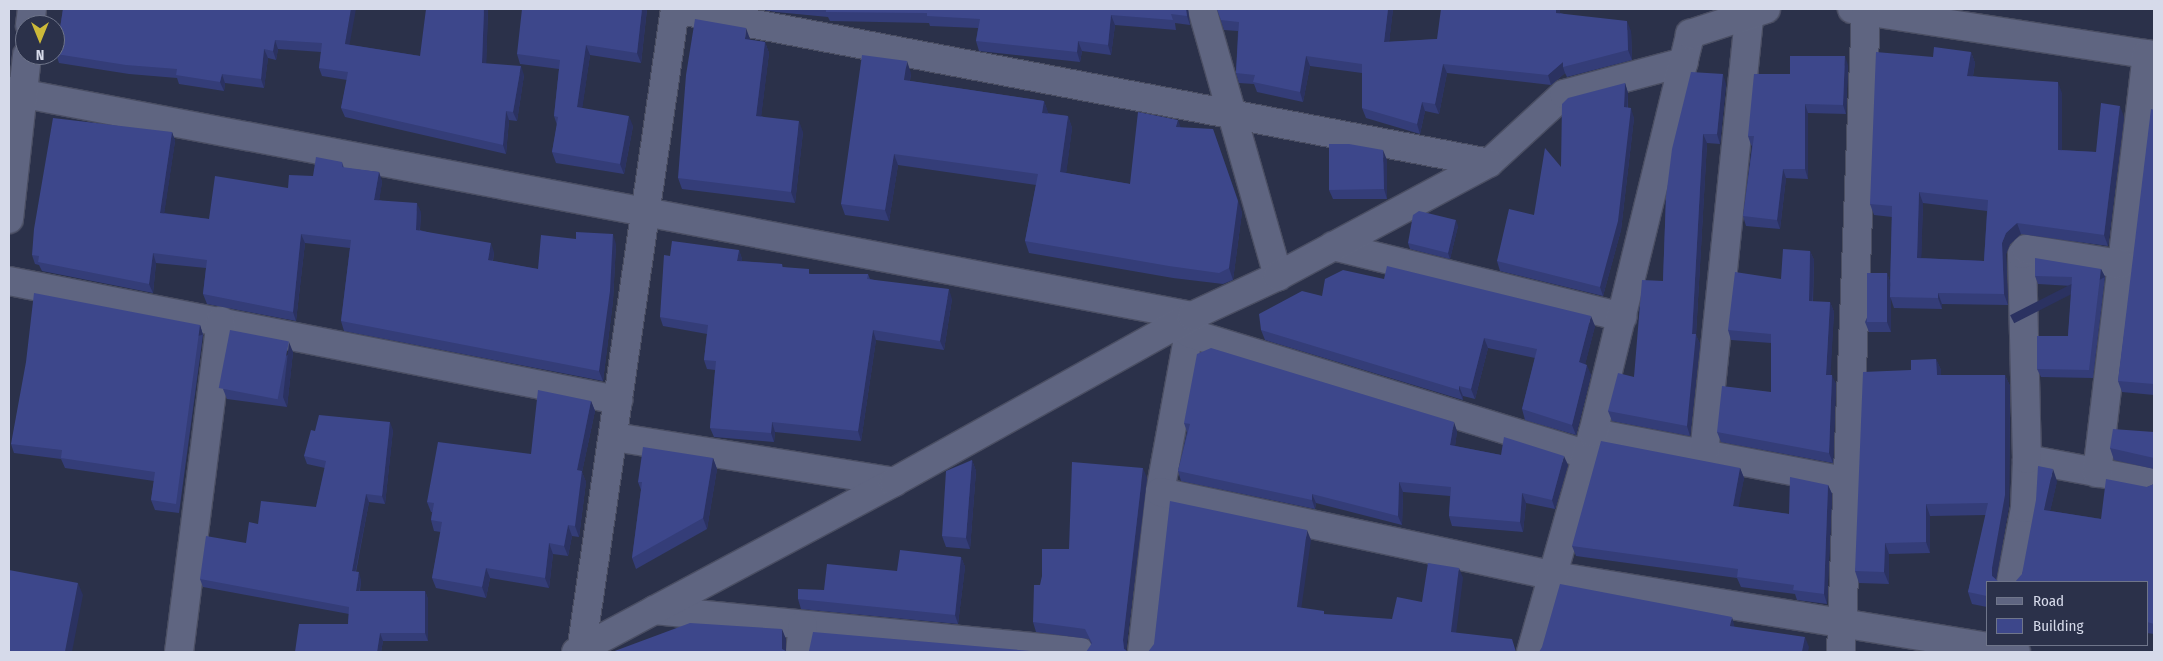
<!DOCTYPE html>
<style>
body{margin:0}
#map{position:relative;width:2163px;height:661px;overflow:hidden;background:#2b314a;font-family:"Fira Sans Condensed",sans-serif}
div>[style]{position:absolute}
.roads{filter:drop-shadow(1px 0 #4a4e63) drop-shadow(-1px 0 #4a4e63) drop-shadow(0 1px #4a4e63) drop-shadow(0 -1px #4a4e63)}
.minor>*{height:28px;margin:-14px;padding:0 14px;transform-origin:14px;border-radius:14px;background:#5f6581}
.wall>*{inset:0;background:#343d78}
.shaded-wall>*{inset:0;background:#2b3261;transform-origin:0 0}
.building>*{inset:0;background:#3d478b;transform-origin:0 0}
span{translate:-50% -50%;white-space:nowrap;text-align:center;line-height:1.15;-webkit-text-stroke:4.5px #2b314a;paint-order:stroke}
.frame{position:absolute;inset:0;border:10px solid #d6daea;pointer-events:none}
.legend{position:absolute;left:1986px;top:581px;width:162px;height:65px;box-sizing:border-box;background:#2b314a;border:1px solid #6f758a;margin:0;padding:6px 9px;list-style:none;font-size:15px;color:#d6daea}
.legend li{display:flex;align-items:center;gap:10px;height:25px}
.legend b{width:25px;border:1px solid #6f758a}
.north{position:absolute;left:15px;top:15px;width:50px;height:50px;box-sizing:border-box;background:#2b314a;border:1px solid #6f758a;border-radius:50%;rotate:180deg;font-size:14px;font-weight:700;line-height:20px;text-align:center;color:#d6daea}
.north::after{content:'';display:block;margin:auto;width:18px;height:22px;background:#ccb939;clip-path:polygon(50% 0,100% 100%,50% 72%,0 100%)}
</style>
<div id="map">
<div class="roads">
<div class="minor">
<div style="left:1202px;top:9px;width:278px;rotate:74.1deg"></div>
<div style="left:1852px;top:9px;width:305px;rotate:8.7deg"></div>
<div style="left:30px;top:25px;width:16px;rotate:-83deg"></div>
<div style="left:9px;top:91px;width:1204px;rotate:10.77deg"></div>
<div style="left:1192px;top:316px;width:179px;rotate:100.3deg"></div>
<div style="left:1160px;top:492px;width:161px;rotate:96.4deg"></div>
<div style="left:9px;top:219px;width:165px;rotate:-83.7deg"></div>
<div style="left:1333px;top:246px;width:298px;rotate:13.8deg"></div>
<div style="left:9px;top:281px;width:621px;rotate:11.06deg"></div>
<div style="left:1189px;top:333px;width:417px;rotate:17deg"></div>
<div style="left:1593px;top:433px;width:262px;rotate:10.8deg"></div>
<div style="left:614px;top:437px;width:284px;rotate:9.1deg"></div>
<div style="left:1704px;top:454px;width:440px;rotate:-84.1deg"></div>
<div style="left:2027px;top:459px;width:129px;rotate:10.7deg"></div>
<div style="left:2097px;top:473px;width:422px;rotate:-83.2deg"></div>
<div style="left:1160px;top:492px;width:403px;rotate:12deg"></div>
<div style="left:1554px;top:576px;width:468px;rotate:9.3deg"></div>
<div style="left:2011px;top:582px;width:75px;rotate:-79.3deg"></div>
<div style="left:2025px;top:508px;width:49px;rotate:-87.7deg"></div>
<div style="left:2027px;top:459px;width:205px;rotate:-91.4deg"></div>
<div style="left:2022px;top:254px;width:6px;rotate:-51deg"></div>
<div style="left:2026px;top:249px;width:96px;rotate:9deg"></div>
<div style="left:654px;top:610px;width:428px;rotate:5.6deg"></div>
<div style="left:179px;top:652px;width:334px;rotate:-82.8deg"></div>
<div style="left:576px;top:652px;width:361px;rotate:-28.1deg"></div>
<div style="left:894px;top:482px;width:341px;rotate:-29.1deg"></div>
<div style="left:1192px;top:316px;width:95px;rotate:-24.9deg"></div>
<div style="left:1278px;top:276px;width:239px;rotate:-28.2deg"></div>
<div style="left:1489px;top:163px;width:102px;rotate:-42.6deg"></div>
<div style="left:1564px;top:94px;width:124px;rotate:-14.9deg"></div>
<div style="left:581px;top:652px;width:650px;rotate:-81.68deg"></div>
<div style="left:675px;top:9px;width:828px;rotate:10.71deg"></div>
<div style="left:800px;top:652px;width:27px;rotate:-84deg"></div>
<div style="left:1531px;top:652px;width:228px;rotate:-74.2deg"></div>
<div style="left:1593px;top:433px;width:411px;rotate:-76.3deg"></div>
<div style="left:1690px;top:34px;width:80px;rotate:-18.2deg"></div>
<div style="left:1841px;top:652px;width:641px;rotate:-87.77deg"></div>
</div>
</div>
<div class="wall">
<div style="clip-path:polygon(63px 9px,350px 45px,420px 56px,488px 9px,486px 64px,524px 75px,517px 121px,509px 120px,506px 154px,345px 117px,341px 108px,347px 80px,322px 76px,319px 68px,321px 52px,278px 49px,276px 60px,268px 58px,264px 88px,225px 83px,224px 91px,179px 84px,177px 78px,129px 74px,59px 63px,56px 54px)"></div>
<div style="clip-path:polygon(647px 9px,641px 63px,590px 55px,582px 108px,633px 126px,624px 174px,556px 163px,552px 152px,557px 125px,554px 116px,559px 69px,520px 64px,517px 54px)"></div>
<div style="clip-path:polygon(758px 9px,1188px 9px,1190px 25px,1175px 23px,1176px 30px,1115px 25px,1111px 55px,1082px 51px,1080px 62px,979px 51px,976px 41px,978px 28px,930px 26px,929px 23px,830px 21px,828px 17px,776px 12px)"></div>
<div style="clip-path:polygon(1217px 9px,1393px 9px,1389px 42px,1437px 39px,1560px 13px,1631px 31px,1632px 60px,1567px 77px,1565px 73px,1551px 85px,1447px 73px,1439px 114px,1425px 111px,1420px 134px,1366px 118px,1362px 108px,1362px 73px,1310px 66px,1303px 102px,1257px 92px,1254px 84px,1239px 83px,1236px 73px,1238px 31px,1224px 30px)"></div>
<div style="clip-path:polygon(750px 39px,750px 40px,765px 42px,769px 53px,761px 116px,803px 132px,795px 203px,682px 189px,678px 178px)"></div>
<div style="clip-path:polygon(evenodd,1971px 52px,1975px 63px,1973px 76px,2062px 93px,2062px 150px,2096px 152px,2124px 117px,2108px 246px,2021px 234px,2010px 244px,2006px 254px,2008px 305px,1942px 304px,1942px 309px,1894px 308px,1891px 299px,1891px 332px,1869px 332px,1865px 322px,1887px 273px,1890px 282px,1892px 217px,1874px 215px,1870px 204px,1933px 57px,1971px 52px,1923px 203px,1987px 211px,1984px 261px,1921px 258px,1923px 203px)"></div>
<div style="clip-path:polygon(1848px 65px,1846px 114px,1808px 113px,1808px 179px,1786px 178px,1780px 229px,1746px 226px,1743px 216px,1752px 146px,1751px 145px,1748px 136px,1790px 74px)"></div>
<div style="clip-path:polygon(911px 73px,910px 81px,1044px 101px,1048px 113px,1068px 116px,1072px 128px,1066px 173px,1130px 184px,1180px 127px,1242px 212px,1233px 280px,1223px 284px,1173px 278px,1029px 253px,1025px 241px,1036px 185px,898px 165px,889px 221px,845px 215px,841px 204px)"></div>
<div style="clip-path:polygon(1625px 83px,1628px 93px,1628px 108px,1634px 118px,1621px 230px,1603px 296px,1500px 271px,1497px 261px,1534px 215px,1561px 167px)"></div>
<div style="clip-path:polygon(1726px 84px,1720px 144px,1707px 143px,1696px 335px,1700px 344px,1690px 436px,1612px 421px,1608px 411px,1634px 377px,1663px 281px,1666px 197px)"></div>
<div style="clip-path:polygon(2154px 110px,2154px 395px,2122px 392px,2118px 381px)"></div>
<div style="clip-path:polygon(172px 132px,175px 141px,164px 213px,209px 219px,288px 188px,342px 162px,344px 168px,379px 172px,382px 182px,379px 200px,421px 212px,420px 230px,494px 252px,493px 261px,538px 269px,616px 244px,613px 301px,603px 381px,344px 331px,341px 321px,350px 248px,305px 243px,296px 321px,207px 304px,203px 294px,206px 268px,156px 263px,153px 293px,42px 271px,39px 265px,35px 264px,32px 255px)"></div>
<div style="clip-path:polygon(1387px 160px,1387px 199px,1333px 199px,1329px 190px)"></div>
<div style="clip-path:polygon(1458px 226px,1450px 259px,1410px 249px,1408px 243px)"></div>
<div style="clip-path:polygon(739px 250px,742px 259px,742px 261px,782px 264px,783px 267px,811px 274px,868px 274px,870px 279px,952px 299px,944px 350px,876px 340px,861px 441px,775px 432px,774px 442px,714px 437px,710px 428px,715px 370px,707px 369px,704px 360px,707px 334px,663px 326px,660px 317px,670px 256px)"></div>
<div style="clip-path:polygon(1810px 251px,1814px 260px,1813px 302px,1830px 302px,1834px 312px,1830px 375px,1836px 384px,1833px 463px,1721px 442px,1717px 432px,1771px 392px,1771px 343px,1731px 340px,1728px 330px)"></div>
<div style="clip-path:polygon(2101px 269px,2105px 277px,2093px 378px,2041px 377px,2037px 369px,2068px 336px,2072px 286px,2038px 284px,2035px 276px)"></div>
<div style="clip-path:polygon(1322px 296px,1595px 326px,1585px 364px,1591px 375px,1576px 435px,1525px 420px,1522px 409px,1535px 358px,1488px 348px,1475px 399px,1463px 396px,1463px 400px,1265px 340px,1261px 330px)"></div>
<div style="clip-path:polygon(200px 325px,203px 335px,179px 513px,155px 510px,151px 500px,154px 481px,65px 468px,61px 459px,14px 453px,11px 444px)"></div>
<div style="clip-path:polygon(293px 352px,287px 407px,227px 399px,223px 389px)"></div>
<div style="clip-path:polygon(1936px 359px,1941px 370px,1941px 375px,2005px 375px,2010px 386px,2009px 506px,1996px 579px,1987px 582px,1987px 607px,1972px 604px,1968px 592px,1986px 515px,1930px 516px,1930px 553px,1889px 554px,1889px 584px,1859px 583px,1855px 571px,1911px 370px)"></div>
<div style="clip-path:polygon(591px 401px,595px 411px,582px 472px,586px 482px,579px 537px,572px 536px,568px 556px,553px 554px,549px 588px,490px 578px,486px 598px,436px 588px,432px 578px,441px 532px,434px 531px,431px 520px,432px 512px,431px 512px,427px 502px,531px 454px)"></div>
<div style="clip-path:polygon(1184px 423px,1457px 431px,1455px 446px,1501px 455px,1568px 465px,1555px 509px,1526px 503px,1523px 532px,1452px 526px,1449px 516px,1450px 496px,1403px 492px,1402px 525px,1316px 503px,1315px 509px,1181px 481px,1178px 471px,1187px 432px)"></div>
<div style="clip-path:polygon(393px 430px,385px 504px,369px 502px,356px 572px,361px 580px,360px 591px,425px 591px,428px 599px,428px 641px,383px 641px,381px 652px,295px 652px,348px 624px,349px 614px,203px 587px,200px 579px,246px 543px,258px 524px,316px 507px,325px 468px,307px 464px,304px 456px,315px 431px)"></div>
<div style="clip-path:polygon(2154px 432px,2154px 469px,2114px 460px,2110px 448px)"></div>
<div style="clip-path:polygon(713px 458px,717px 469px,707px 529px,636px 569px,632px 558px,641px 490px,638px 482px)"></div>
<div style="clip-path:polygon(972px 460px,976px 471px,970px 549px,946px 547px,942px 536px)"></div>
<div style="clip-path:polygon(1740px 468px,1744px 478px,1738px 507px,1789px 514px,1828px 485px,1832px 494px,1827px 604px,1797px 600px,1795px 594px,1741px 587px,1737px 578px,1576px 556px,1572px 546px)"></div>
<div style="clip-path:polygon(1147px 478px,1126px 650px,1091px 644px,1089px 639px,1036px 632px,1033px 622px,1040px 585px,1069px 549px)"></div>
<div style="clip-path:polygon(2057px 481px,2050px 511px,2101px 519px,2147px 487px,2154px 484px,2154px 634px,2147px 633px,2147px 582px,2022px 574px)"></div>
<div style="clip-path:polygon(961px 557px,965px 567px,958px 624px,801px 609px,798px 599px,824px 590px,897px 571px)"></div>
</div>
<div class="shaded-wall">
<div style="clip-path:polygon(351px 9px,356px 9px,348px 53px,345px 44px)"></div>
<div style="clip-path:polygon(484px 9px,488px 9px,486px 72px,482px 63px)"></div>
<div style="clip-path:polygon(642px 9px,647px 9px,641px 63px,637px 53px)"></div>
<div style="clip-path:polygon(1186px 9px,1188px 9px,1190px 25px,1187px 16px)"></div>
<div style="clip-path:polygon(1388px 9px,1393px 9px,1388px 52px,1384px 42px)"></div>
<div style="clip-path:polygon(1556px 9px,1560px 9px,1560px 22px,1556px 13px)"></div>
<div style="clip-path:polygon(1111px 15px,1115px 25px,1111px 55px,1108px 45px)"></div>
<div style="clip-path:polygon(1627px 21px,1631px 31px,1632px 60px,1628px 50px)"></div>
<div style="clip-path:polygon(746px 28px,750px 39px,749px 50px,745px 39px)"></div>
<div style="clip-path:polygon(275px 40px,278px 49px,276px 60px,273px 51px)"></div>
<div style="clip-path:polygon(1078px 41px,1082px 51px,1080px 62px,1077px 52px)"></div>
<div style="clip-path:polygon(765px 42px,769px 53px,760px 126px,756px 116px)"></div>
<div style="clip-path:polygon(586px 45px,590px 55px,581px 117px,577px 107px)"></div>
<div style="clip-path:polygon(264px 49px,268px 58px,264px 88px,261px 79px)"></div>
<div style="clip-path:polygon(1971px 52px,1975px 63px,1971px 87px,1967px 76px)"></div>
<div style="clip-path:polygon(1306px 56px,1310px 66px,1303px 102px,1300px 92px)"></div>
<div style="clip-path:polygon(1845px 56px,1848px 65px,1846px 114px,1843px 105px)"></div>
<div style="clip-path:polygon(907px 61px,911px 73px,908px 91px,904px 80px)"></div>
<div style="clip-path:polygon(1563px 62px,1563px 67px,1565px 73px,1551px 85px,1548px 75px)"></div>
<div style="clip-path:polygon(1443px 64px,1447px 73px,1439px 114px,1435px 104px)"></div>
<div style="clip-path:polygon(521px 66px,524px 75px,517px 121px,513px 112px)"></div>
<div style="clip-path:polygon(222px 74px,225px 83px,224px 91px,220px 82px)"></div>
<div style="clip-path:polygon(1723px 74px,1726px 84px,1720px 144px,1717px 134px)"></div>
<div style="clip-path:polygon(2058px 82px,2062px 93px,2062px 161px,2058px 150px)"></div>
<div style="clip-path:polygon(1625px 83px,1628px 93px,1627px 117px,1624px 107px)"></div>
<div style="clip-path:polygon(1044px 101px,1048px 112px,1046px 124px,1042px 113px)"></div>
<div style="clip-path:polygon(1422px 102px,1425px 111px,1420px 134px,1417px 124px)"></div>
<div style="clip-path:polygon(1805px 104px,1808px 113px,1808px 179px,1805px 169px)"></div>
<div style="clip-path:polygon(2120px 106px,2124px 117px,2108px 246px,2104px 235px)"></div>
<div style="clip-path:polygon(1631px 108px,1634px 118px,1621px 230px,1603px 296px,1600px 287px)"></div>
<div style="clip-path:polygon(506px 111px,509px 120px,506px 154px,503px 145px)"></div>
<div style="clip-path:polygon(629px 116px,633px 126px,624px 174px,620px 164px)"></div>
<div style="clip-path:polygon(1068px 116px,1072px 128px,1065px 183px,1060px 172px)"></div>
<div style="clip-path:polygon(1178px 120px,1182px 131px,1176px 127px)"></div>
<div style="clip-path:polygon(799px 121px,803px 132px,795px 203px,791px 192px)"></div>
<div style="clip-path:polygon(1213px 129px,1242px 212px,1233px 280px,1229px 268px)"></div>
<div style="clip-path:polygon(172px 132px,175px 141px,163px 222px,160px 213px)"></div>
<div style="clip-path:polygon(1703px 134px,1707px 143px,1696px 335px,1700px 344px,1690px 436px,1687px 426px)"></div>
<div style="clip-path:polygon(1383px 150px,1387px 160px,1387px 199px,1384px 189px)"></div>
<div style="clip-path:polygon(894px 154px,898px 165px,889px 221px,885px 210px)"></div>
<div style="clip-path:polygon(1783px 169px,1786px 178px,1780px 229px,1777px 220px)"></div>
<div style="clip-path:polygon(379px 172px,382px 182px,378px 209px,374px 200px)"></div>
<div style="clip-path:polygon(1919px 192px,1923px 203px,1921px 269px,1917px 258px)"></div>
<div style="clip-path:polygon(417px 203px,421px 212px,419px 239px,416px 230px)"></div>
<div style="clip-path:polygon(1456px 220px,1458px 226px,1450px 259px,1448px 253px)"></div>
<div style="clip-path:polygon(2017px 223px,2021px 234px,2010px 244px,2006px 254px,2008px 305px,2004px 294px,2002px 243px,2006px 233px)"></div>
<div style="clip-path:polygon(301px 234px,305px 243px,296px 321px,293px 312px)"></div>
<div style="clip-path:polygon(613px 234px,616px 244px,613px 301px,603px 381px,599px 371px)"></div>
<div style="clip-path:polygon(491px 243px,494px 252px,491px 270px,488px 260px)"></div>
<div style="clip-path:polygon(739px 250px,742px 259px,741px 270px,737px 261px)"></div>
<div style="clip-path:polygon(1810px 251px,1814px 260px,1812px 311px,1809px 301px)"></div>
<div style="clip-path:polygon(153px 253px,156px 263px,153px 293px,149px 284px)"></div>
<div style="left:2101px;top:269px;width:9px;height:102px;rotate:63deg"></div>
<div style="clip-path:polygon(1887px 273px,1891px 284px,1890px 297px,1891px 299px,1891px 332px,1887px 322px)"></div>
<div style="clip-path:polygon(949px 289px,952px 299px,944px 350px,940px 341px)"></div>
<div style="clip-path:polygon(1938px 293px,1942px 304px,1942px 309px,1938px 298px)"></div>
<div style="clip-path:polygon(1830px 302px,1834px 312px,1830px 385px,1826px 375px)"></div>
<div style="clip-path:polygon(1591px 316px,1595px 326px,1583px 373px,1579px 362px)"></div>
<div style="left:200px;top:325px;width:10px;height:181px;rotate:73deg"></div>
<div style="clip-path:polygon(873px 330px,876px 340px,861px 441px,858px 431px)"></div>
<div style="clip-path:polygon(1484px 338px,1488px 348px,1475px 399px,1471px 389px)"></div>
<div style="clip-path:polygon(289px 342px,293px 352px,287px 407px,283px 397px)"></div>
<div style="clip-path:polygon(1936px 359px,1941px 370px,1941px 386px,1937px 375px)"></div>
<div style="clip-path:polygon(1587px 365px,1591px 375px,1576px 435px,1572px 425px)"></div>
<div style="clip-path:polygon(1832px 375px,1836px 384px,1833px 463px,1829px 453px)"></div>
<div style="clip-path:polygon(2005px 375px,2010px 386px,2009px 506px,1996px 580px,1992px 576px,1992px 568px)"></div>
<div style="clip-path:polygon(1459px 386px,1463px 396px,1463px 400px,1459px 390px)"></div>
<div style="clip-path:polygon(591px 401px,595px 411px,582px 472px,586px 482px,579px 537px,575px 526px,577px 470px)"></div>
<div style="clip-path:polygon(390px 422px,393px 430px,385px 504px,382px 496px)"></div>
<div style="clip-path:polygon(772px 422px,775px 432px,774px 442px,771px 433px)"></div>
<div style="clip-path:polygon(1454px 422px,1457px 431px,1454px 454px,1450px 445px)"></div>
<div style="clip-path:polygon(1564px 456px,1568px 465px,1555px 509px,1552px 500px)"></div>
<div style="clip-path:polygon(713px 458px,717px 469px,707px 529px,703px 518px)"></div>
<div style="clip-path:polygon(972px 460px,976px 471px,970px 549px,966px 538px)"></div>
<div style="clip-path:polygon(1143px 468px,1147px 478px,1126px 650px,1124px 649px,1123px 640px)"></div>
<div style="clip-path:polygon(1740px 468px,1744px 478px,1737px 516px,1733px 506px)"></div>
<div style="clip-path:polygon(2053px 469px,2057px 481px,2048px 521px,2044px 510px)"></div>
<div style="clip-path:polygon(1399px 482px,1403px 492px,1402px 525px,1398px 516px)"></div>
<div style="clip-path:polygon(1828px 485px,1832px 494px,1827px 604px,1824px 594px)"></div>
<div style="clip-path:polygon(1522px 493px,1526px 503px,1523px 532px,1520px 522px)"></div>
<div style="clip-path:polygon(366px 494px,369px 502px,354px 579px,352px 571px)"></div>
<div style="clip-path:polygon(1312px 494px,1316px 503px,1315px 509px,1312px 500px)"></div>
<div style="clip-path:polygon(1926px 504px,1930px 516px,1930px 553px,1926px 542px)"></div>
<div style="clip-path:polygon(568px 525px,572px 536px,568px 556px,564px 546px)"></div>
<div style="clip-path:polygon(1307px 530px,1311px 540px,1300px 617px,1297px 607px)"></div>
<div style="clip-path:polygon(549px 543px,553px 554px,549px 588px,545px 578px)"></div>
<div style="clip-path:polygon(1885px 543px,1889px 554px,1889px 584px,1884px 572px)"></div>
<div style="clip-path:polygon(961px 557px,965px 567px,958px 624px,955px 615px)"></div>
<div style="clip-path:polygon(486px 568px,490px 578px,486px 598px,482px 587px)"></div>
<div style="clip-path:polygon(1459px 568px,1463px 578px,1455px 642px,1451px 632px)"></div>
<div style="clip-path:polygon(359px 572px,361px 580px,358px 599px,356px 591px)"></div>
<div style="clip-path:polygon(78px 583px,83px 595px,72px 652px,65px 652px)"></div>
<div style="clip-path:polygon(425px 591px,428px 599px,428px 641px,425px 633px)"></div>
<div style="clip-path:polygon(1732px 617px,1735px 628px,1730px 626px)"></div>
<div style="clip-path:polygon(782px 629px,786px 639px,786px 652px,782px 649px)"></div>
<div style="clip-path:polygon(380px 633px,383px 641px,381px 652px,377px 652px)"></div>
<div style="clip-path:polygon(1805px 637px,1809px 647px,1808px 652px,1802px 652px)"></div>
</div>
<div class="building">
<div style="clip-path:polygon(63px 9px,351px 9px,345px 44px,420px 56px,426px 9px,484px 9px,482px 63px,521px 66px,513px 112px,506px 111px,503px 145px,341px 108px,348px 72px,319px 68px,322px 43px,275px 40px,273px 51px,264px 49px,261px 79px,222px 74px,220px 82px,176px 75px,177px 69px,126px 65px,56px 54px)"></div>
<div style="clip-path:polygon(522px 9px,642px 9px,637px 53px,586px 45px,577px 107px,629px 116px,620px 164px,552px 152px,558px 117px,554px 116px,560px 60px,517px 54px)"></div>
<div style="clip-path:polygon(826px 9px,1186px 9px,1187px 16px,1171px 14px,1173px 20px,1111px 15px,1108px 45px,1078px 41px,1077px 52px,976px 41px,980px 19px,927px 16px,927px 13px,826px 12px)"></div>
<div style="clip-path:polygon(1217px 9px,1388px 9px,1384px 42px,1437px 39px,1441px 9px,1556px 9px,1556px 13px,1627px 21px,1628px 50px,1563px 67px,1563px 62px,1548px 75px,1443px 64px,1435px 104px,1422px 102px,1417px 124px,1362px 108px,1362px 64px,1306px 56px,1300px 92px,1253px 82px,1255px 75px,1236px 73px,1239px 22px,1221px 20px)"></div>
<div style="clip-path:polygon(695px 19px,746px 28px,745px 39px,765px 42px,756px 116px,799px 121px,791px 192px,678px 178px,686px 75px)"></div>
<div style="clip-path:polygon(evenodd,1934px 47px,1971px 52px,1967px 76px,2058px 82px,2058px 150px,2096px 152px,2101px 103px,2120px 106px,2104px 235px,2017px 223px,2006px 233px,2002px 243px,2004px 294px,1938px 293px,1938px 298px,1890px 297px,1892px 206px,1870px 204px,1876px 52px,1933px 57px,1934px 47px,1919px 192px,1988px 200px,1984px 261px,1917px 258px,1919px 192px)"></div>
<div style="clip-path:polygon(862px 55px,907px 61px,904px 80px,1044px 101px,1042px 113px,1068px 116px,1060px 172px,1130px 184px,1138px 112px,1178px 120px,1176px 127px,1213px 129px,1238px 201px,1229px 268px,1219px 273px,1169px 266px,1025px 241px,1038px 174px,894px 154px,885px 210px,841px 204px)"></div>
<div style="clip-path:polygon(1790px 56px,1845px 56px,1843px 105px,1805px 104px,1805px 169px,1783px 169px,1777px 220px,1743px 216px,1754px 136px,1748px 136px,1754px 74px,1790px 74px)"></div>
<div style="clip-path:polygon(1691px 72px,1723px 74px,1717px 134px,1703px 134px,1692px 334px,1696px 334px,1687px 426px,1608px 411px,1618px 373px,1634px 377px,1642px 280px,1663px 281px,1666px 197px,1672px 149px)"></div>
<div style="clip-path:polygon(1625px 83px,1624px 107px,1631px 108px,1618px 221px,1600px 287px,1497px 261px,1509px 209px,1534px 215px,1545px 148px,1561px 167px,1562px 104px,1568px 98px)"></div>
<div style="clip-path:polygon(2151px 109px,2154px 110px,2154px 384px,2118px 381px)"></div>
<div style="clip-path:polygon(53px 118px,172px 132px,160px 213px,209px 219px,215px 176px,288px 188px,289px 175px,313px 176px,316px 157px,342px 162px,342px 167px,379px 172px,374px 200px,417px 203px,416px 230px,491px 243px,488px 260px,538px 269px,541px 235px,576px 239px,576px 232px,613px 234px,610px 291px,599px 371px,341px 321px,351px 240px,301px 234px,293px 312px,203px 294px,207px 260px,153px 253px,149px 284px,38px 262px,39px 256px,32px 255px,34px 229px)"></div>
<div style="clip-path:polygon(1329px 144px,1349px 144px,1383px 150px,1384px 189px,1329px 190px)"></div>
<div style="clip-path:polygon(1419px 211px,1456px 220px,1448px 253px,1408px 243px,1413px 215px)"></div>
<div style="clip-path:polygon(672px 241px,739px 250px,737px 261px,782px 264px,782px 267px,809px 269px,809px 274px,868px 274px,867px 279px,949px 289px,940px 341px,873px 330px,858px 431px,772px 422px,771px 433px,710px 428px,716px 361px,704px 360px,708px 325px,660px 317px,664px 255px,670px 256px)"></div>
<div style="clip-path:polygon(1783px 249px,1810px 251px,1809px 301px,1830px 302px,1826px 375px,1832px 375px,1829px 453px,1717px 432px,1722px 386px,1771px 392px,1771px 334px,1728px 330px,1735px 272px,1781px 279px)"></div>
<div style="clip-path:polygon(2035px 258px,2101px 269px,2089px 370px,2037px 369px,2037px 336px,2068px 336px,2072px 277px,2035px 276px)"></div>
<div style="clip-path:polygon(1387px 266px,1591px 316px,1579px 362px,1587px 365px,1572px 425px,1522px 409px,1537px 349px,1484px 338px,1471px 389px,1459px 386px,1459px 390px,1261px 330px,1259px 314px,1302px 291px,1322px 296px,1325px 279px,1343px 270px,1384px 279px)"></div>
<div style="left:1867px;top:273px;width:20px;height:49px"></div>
<div style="clip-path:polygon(34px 293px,200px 325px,176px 504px,151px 500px,155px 472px,61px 458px,62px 450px,11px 444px,26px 362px)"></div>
<div style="left:230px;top:330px;width:60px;height:59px;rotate:11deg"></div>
<div style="clip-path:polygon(1211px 348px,1454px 422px,1450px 445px,1501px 455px,1504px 437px,1564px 456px,1552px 500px,1522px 493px,1520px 522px,1449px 516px,1451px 487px,1399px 482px,1398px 516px,1312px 494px,1312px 500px,1178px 471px,1190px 424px,1184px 423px,1197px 354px)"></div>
<div style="clip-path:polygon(1936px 359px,1937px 375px,2005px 375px,2005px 495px,1992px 568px,1992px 576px,1999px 582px,1987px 582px,1987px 596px,1968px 592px,1988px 503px,1926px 504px,1926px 542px,1885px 543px,1884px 572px,1855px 571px,1863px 372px,1911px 370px,1911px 360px)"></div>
<div style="clip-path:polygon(538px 390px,591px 401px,577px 470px,582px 471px,575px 526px,568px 525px,564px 546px,549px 543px,545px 578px,486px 568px,482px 587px,432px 578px,442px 522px,431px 520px,434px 503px,427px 502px,438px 442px,531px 454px)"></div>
<div style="clip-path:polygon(319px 415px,390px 422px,382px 496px,366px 494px,352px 571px,359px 572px,356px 591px,425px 591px,425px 633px,380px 633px,377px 652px,295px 652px,299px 624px,348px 624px,349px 607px,200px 579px,206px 536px,246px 543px,249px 522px,258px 524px,261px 501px,316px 507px,326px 461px,304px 456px,311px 430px,315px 431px)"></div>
<div style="clip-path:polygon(2113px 429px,2154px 432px,2154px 458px,2110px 448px)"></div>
<div style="clip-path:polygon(1601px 441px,1740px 468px,1733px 506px,1789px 514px,1790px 477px,1828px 485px,1824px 594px,1793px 590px,1794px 585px,1737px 577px,1738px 569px,1572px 546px)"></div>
<div style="clip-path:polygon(643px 447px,713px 458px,703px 518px,632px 558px,642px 482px,638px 482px)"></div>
<div style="clip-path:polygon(972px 460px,966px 538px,942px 536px,946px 471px)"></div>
<div style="clip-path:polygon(1072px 462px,1143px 468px,1123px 640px,1124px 649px,1129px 652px,1086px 652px,1092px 643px,1085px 629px,1033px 622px,1034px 585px,1040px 585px,1042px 576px,1042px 549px,1069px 549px)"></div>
<div style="clip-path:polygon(2038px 466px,2053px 469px,2044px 510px,2101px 519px,2106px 479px,2147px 487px,2154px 484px,2154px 624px,2147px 622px,2147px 582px,2015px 582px,2022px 574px,2036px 500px)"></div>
<div style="clip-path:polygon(1170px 501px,1307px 530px,1297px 607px,1324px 611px,1324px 614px,1392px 619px,1397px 597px,1422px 602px,1428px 563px,1459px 568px,1451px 632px,1512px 639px,1516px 652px,1148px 652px,1154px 644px)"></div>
<div style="clip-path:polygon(900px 550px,961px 557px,955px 615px,798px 599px,798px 589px,824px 590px,827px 564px,897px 571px)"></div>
<div style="clip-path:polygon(9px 570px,78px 583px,65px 652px,9px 652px)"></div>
<div style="clip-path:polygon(1560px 584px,1732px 617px,1730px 626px,1805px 637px,1802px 652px,1539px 652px,1542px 647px)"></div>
<div style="clip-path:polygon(690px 623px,782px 629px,782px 649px,788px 652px,612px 652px)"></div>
<div style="clip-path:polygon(813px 632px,1043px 652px,806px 652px,809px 651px)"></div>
</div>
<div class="frame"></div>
<ul class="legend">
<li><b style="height:6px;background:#5f6581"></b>Road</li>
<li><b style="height:14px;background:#3d478b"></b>Building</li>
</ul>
<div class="north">N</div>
</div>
